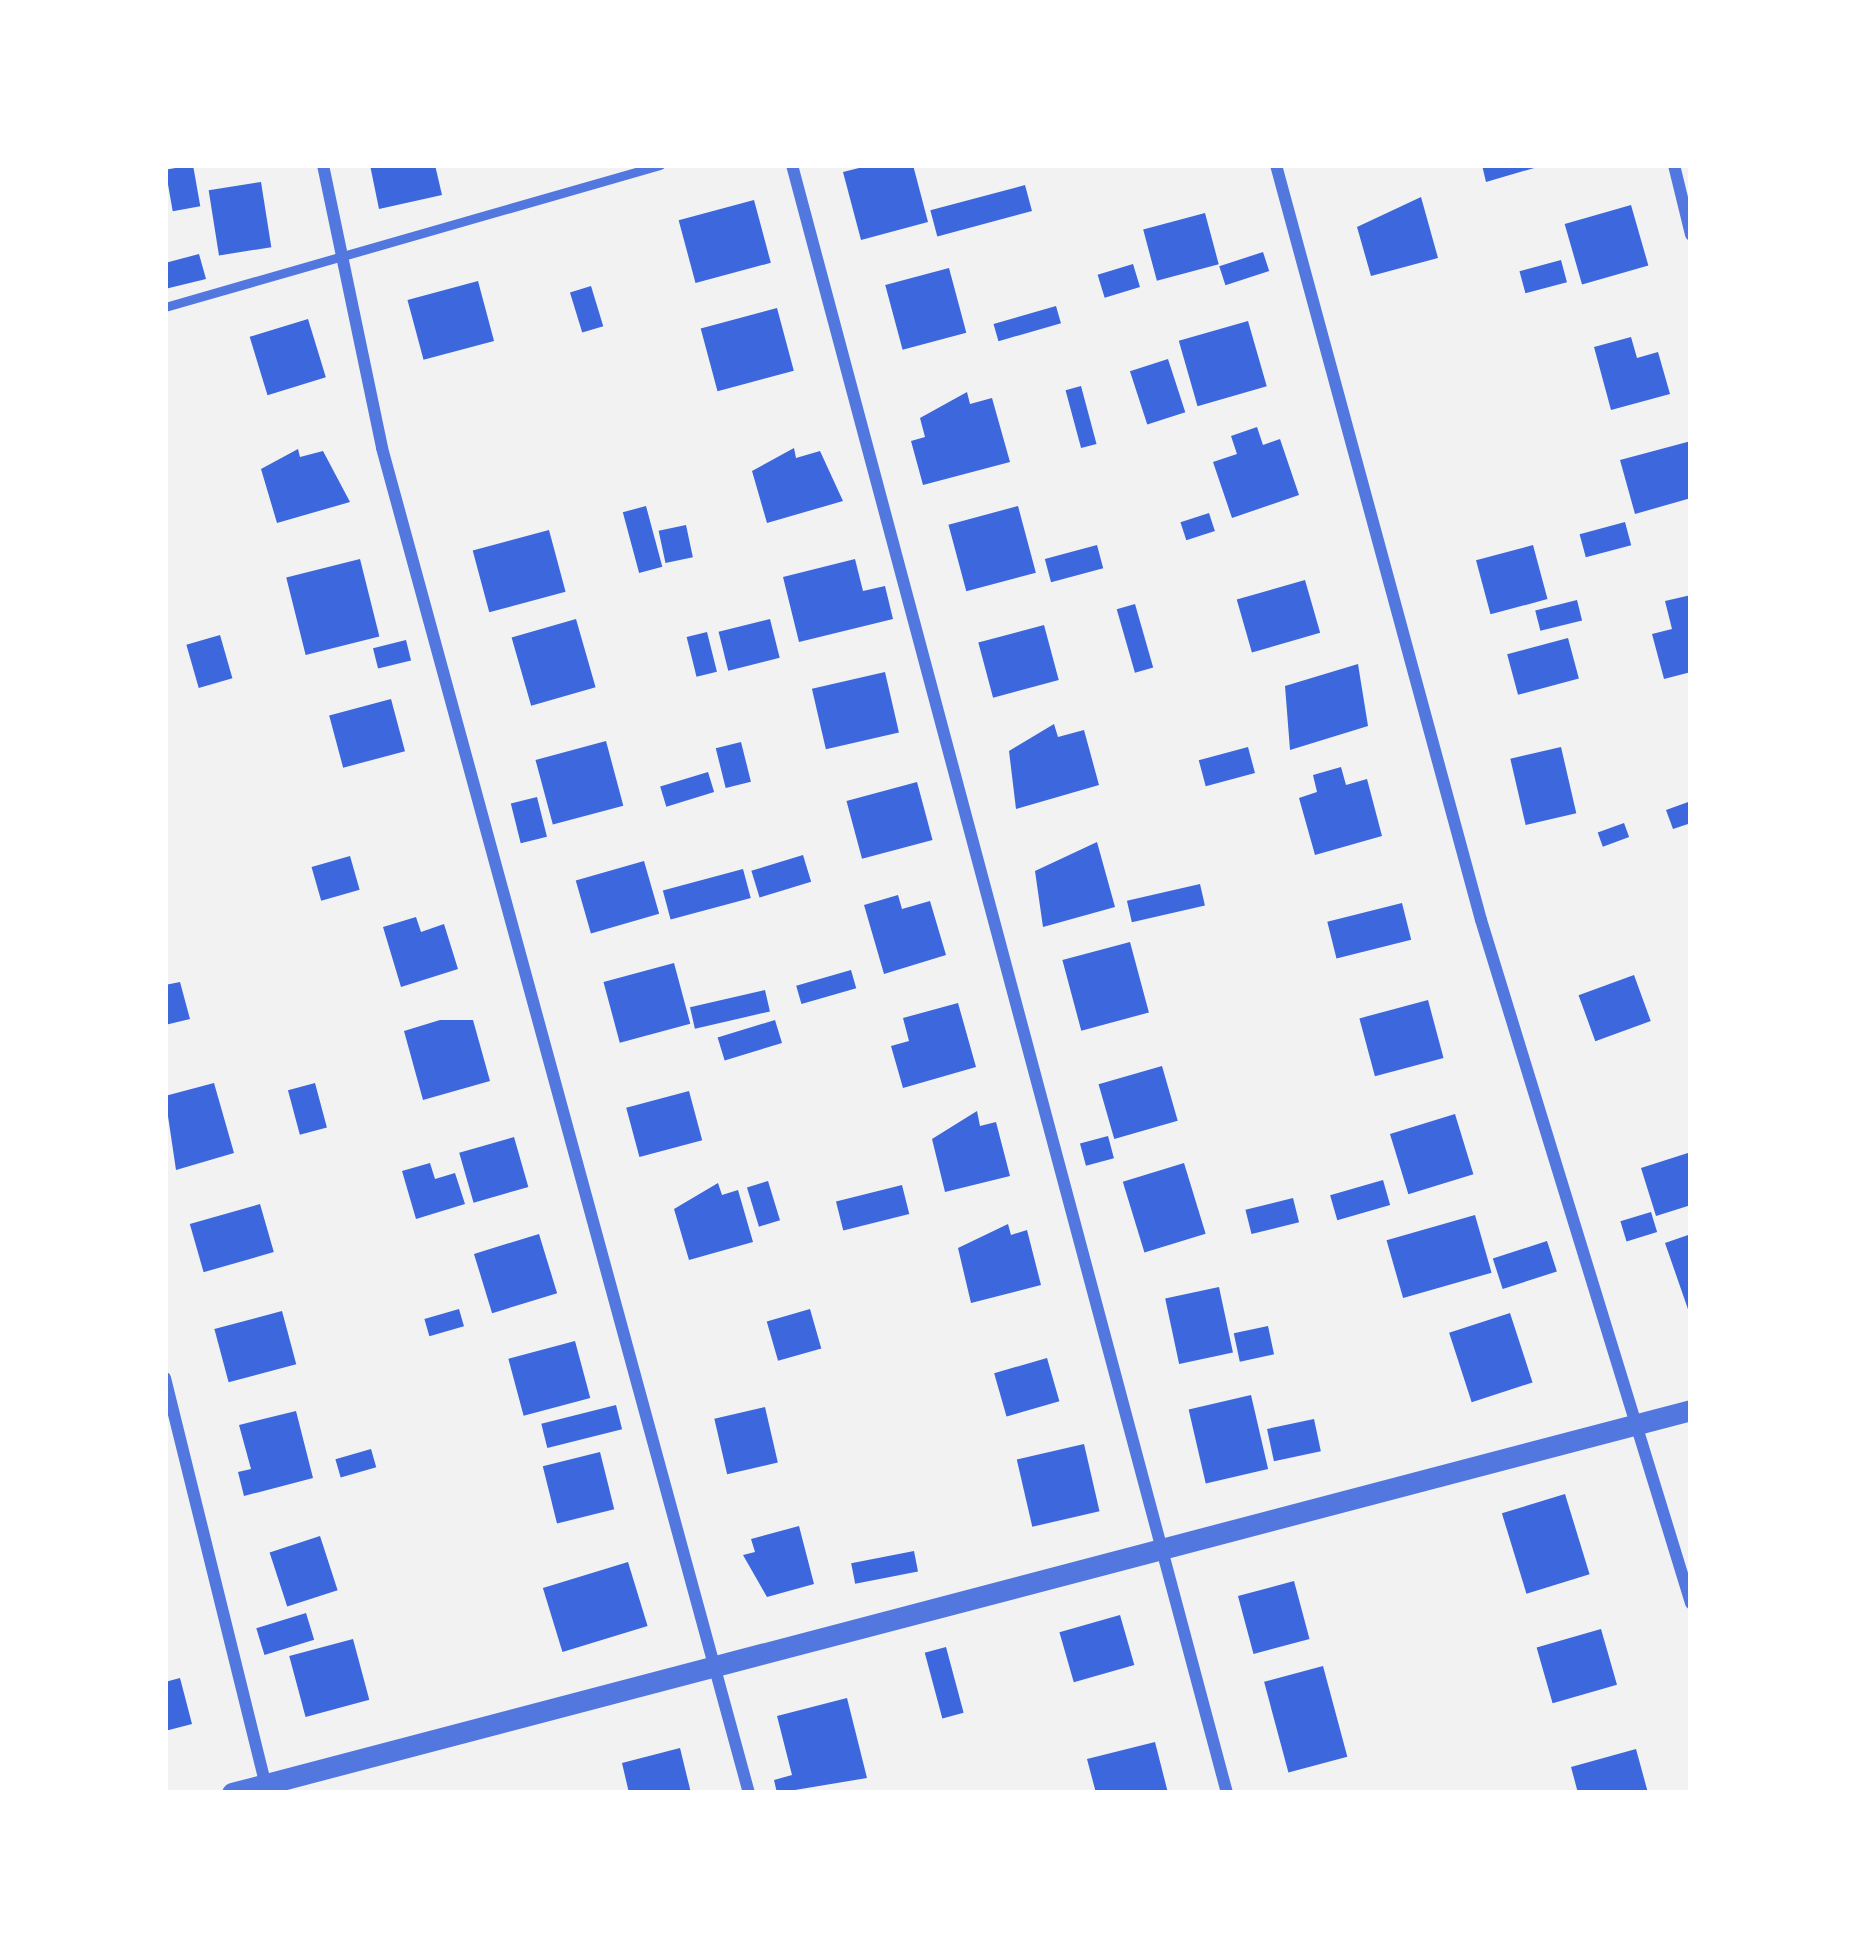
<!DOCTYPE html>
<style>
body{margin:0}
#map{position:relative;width:1856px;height:1958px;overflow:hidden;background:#f2f2f2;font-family:Ubuntu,sans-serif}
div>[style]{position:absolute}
.building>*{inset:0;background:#3d67dc;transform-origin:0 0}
.service>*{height:9px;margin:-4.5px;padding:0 4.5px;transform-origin:4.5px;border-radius:4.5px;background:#5277de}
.minor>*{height:12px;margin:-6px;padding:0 6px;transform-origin:6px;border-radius:6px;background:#5277de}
.tertiary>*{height:21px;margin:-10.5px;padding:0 10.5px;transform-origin:10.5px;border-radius:10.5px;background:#5277de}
span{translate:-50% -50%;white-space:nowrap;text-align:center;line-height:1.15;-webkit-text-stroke:10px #fff;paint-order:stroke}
.frame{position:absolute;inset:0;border:168px solid #fff;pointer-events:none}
</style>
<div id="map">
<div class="building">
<div style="left:193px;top:165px;width:42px;height:28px;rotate:80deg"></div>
<div style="clip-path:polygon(370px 165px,435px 165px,442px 195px,379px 209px)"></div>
<div style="clip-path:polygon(871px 165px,913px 165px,928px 222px,861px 240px,843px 172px)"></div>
<div style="clip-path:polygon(1482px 165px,1541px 165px,1541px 166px,1486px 182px)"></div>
<div style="left:261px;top:182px;width:66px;height:53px;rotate:81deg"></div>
<div style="left:1025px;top:185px;width:27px;height:98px;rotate:75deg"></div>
<div style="clip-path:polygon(1421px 197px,1438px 258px,1371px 276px,1357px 227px)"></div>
<div style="left:754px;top:200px;width:65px;height:78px;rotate:75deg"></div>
<div style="left:1631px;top:205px;width:63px;height:69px;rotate:74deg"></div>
<div style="left:1205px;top:213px;width:53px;height:64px;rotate:75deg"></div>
<div style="left:1263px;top:252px;width:20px;height:46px;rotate:72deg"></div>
<div style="clip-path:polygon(199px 254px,206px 279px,165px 289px,165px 263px)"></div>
<div style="left:1561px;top:260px;width:23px;height:43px;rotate:75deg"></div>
<div style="left:1133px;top:264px;width:24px;height:37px;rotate:73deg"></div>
<div style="left:949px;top:268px;width:67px;height:66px;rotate:75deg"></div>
<div style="left:478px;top:281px;width:62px;height:73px;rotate:75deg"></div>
<div style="left:591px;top:286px;width:42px;height:22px;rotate:73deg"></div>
<div style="left:1056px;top:306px;width:18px;height:65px;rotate:74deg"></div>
<div style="left:777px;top:308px;width:65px;height:79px;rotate:75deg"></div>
<div style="left:308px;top:319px;width:61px;height:61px;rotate:73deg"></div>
<div style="left:1248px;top:321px;width:68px;height:72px;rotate:74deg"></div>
<div style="clip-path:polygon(1631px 337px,1637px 358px,1658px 352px,1670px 394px,1611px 410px,1594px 347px)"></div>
<div style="left:1168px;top:359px;width:56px;height:40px;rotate:72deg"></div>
<div style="left:1081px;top:386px;width:60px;height:16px;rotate:75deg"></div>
<div style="clip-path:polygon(967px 392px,970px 404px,992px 398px,1010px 462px,923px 485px,911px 441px,925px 437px,920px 418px)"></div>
<div style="clip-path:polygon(1257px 427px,1263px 445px,1280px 439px,1299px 495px,1232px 518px,1213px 462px,1237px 454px,1231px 436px)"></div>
<div style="clip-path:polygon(1691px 441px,1691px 498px,1635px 514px,1620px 460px)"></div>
<div style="clip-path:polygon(794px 448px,796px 458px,820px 451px,843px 501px,767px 523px,752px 471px)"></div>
<div style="clip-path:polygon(298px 449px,300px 457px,323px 451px,350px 502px,277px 523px,261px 469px)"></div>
<div style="left:646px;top:506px;width:63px;height:24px;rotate:75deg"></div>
<div style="left:1018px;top:506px;width:69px;height:72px;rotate:75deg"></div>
<div style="left:1209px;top:513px;width:19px;height:30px;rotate:72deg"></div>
<div style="left:1625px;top:522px;width:24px;height:47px;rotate:75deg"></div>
<div style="left:686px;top:525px;width:33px;height:28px;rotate:78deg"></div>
<div style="left:549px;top:530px;width:64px;height:79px;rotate:75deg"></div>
<div style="left:1097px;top:545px;width:24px;height:54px;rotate:75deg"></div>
<div style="left:1533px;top:545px;width:56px;height:59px;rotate:75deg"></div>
<div style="left:360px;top:559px;width:80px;height:76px;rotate:76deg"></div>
<div style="clip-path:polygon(855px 559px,863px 591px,885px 586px,893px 619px,799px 642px,783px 577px)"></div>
<div style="left:1305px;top:580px;width:55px;height:71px;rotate:74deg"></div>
<div style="clip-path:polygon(1691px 595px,1691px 672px,1664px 679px,1652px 634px,1672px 629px,1665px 601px)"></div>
<div style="left:1577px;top:600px;width:21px;height:43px;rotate:76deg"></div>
<div style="left:1135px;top:604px;width:66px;height:19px;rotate:74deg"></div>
<div style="left:576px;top:619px;width:71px;height:67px;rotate:74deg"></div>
<div style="left:770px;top:619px;width:40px;height:53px;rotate:76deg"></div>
<div style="left:1044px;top:625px;width:57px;height:68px;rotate:75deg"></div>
<div style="left:707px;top:632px;width:41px;height:21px;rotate:76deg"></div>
<div style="left:220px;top:635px;width:45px;height:35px;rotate:74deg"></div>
<div style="left:1568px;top:638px;width:42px;height:63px;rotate:75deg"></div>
<div style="left:406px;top:640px;width:21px;height:34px;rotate:76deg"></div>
<div style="clip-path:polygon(1358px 664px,1368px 726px,1290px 750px,1285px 686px)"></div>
<div style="left:885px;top:672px;width:62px;height:75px;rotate:77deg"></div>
<div style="left:391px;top:699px;width:54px;height:64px;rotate:75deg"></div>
<div style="clip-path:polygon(1054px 724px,1058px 737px,1084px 730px,1099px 785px,1016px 809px,1009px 751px)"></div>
<div style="left:606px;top:741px;width:67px;height:73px;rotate:75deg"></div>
<div style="left:741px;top:742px;width:41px;height:26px;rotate:76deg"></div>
<div style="left:1248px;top:747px;width:27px;height:51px;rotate:75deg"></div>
<div style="left:1561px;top:747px;width:68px;height:52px;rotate:77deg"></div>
<div style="clip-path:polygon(1341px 767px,1346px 785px,1367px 779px,1382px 836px,1315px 855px,1299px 798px,1317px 792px,1313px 775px)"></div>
<div style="left:708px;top:772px;width:21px;height:50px;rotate:73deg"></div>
<div style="left:917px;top:782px;width:60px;height:73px;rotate:75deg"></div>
<div style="left:537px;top:797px;width:41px;height:27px;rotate:76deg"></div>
<div style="clip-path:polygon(1691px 801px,1691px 823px,1673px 829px,1666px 810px)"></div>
<div style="left:1624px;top:823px;width:15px;height:28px;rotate:70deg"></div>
<div style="clip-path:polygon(1097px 842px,1115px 907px,1043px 927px,1035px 871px)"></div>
<div style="left:803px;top:855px;width:28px;height:54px;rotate:73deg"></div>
<div style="left:350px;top:856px;width:35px;height:40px;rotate:74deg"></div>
<div style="left:644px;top:861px;width:55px;height:71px;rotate:74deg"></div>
<div style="left:743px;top:869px;width:30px;height:83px;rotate:75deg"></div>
<div style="left:1200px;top:884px;width:22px;height:75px;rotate:77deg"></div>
<div style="clip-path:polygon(898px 895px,902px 909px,930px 901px,946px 955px,884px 974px,864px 905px)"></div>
<div style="left:1402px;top:903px;width:38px;height:77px;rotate:76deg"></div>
<div style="clip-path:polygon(416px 917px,421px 932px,444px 924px,458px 969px,401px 987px,383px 927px)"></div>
<div style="left:1130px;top:942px;width:73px;height:70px;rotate:75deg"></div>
<div style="left:674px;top:963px;width:63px;height:73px;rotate:75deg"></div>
<div style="left:851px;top:970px;width:19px;height:57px;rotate:74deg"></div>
<div style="left:1634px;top:975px;width:49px;height:59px;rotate:70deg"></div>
<div style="clip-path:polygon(180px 982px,190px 1019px,165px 1025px,165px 985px)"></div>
<div style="left:765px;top:990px;width:22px;height:77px;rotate:77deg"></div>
<div style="left:1428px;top:1000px;width:60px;height:71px;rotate:75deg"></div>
<div style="clip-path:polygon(958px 1003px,976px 1067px,903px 1088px,891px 1046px,909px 1041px,903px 1018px)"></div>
<div style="clip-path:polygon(440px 1020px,473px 1020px,490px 1081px,423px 1100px,404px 1031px)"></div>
<div style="left:775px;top:1020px;width:24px;height:60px;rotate:73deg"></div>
<div style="left:1162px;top:1066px;width:57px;height:66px;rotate:74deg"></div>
<div style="clip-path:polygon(214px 1083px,234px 1153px,176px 1170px,165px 1096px)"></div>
<div style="left:315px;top:1083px;width:46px;height:28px;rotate:75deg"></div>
<div style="left:689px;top:1091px;width:51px;height:65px;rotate:75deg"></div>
<div style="clip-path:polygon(977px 1111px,980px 1126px,996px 1122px,1010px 1176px,945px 1192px,932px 1139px)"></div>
<div style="left:1455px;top:1114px;width:63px;height:68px;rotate:73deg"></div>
<div style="left:1108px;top:1136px;width:23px;height:29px;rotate:75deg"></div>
<div style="left:514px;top:1137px;width:52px;height:57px;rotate:74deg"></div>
<div style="clip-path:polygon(1691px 1152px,1691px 1205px,1656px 1216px,1641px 1168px)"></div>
<div style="clip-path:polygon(430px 1163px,435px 1179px,455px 1173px,465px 1204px,416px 1219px,402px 1171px)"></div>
<div style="left:1184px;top:1163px;width:74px;height:64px;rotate:73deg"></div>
<div style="left:1383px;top:1180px;width:26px;height:55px;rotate:74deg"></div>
<div style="left:768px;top:1181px;width:41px;height:22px;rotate:73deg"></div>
<div style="clip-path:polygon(718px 1183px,722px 1195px,738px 1190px,753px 1242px,689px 1260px,674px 1209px)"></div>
<div style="left:902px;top:1185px;width:30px;height:68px;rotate:76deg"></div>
<div style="left:1293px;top:1198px;width:25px;height:49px;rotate:76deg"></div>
<div style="left:260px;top:1204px;width:50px;height:73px;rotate:74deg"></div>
<div style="left:1651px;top:1212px;width:21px;height:32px;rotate:73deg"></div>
<div style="left:1475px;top:1215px;width:60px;height:92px;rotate:74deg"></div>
<div style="clip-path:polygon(1008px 1224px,1011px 1235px,1027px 1230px,1041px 1285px,971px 1303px,958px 1248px)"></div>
<div style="left:539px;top:1234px;width:62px;height:68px;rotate:73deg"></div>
<div style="clip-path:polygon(1691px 1234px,1691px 1315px,1690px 1315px,1665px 1243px)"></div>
<div style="left:1547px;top:1241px;width:32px;height:57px;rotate:72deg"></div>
<div style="left:1219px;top:1287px;width:67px;height:55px;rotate:78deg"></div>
<div style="left:459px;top:1309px;width:18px;height:36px;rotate:74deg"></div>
<div style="left:810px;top:1309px;width:41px;height:45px;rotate:74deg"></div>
<div style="left:282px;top:1311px;width:55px;height:70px;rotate:75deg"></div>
<div style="left:1510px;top:1313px;width:73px;height:64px;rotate:72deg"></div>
<div style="left:1268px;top:1326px;width:29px;height:35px;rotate:78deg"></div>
<div style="left:575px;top:1341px;width:59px;height:69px;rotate:75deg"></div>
<div style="left:1047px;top:1358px;width:45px;height:55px;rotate:74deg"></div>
<div style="left:1251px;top:1395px;width:76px;height:64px;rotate:77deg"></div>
<div style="left:616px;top:1405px;width:25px;height:77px;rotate:76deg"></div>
<div style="left:765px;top:1407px;width:57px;height:52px;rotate:77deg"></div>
<div style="clip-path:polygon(296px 1411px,313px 1478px,244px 1496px,238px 1472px,251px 1469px,239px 1425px)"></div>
<div style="left:1314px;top:1419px;width:33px;height:48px;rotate:78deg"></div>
<div style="left:1084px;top:1444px;width:69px;height:69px;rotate:77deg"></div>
<div style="left:371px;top:1449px;width:19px;height:37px;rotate:74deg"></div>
<div style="left:600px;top:1452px;width:59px;height:59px;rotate:76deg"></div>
<div style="left:1565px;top:1494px;width:84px;height:66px;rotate:73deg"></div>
<div style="clip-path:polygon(799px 1526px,814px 1584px,767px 1597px,743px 1555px,755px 1552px,751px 1539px)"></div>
<div style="left:320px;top:1536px;width:57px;height:53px;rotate:72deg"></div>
<div style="left:914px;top:1551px;width:21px;height:64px;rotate:79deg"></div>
<div style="left:628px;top:1562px;width:67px;height:89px;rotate:73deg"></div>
<div style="left:1294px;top:1581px;width:60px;height:58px;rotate:75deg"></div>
<div style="left:306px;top:1613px;width:28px;height:52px;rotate:73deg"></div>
<div style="left:1120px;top:1615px;width:52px;height:63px;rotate:74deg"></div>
<div style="left:1601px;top:1629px;width:58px;height:67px;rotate:74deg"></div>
<div style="left:353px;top:1639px;width:63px;height:66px;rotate:75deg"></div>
<div style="left:946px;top:1647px;width:68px;height:22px;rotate:75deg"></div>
<div style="left:1323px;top:1666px;width:94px;height:61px;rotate:75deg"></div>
<div style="clip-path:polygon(180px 1678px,192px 1724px,165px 1731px,165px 1682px)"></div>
<div style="clip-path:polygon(847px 1698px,867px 1778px,777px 1793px,774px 1780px,792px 1775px,777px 1716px)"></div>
<div style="clip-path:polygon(1155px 1742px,1168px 1793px,1096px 1793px,1087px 1759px)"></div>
<div style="clip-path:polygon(680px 1748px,691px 1793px,629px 1793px,622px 1763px)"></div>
<div style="clip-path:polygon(1636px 1749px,1648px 1793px,1578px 1793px,1571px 1767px)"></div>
</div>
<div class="service">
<div style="left:165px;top:307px;width:515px;rotate:-16.01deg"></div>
</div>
<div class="minor">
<div style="left:323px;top:165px;width:289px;rotate:78.2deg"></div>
<div style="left:382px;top:448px;width:1394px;rotate:74.74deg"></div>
<div style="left:792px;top:165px;width:1685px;rotate:75.04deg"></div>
<div style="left:1276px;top:165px;width:782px;rotate:74.81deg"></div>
<div style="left:1481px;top:920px;width:715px;rotate:72.91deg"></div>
<div style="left:1674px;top:165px;width:72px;rotate:76.3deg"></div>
<div style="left:165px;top:1378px;width:424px;rotate:76.1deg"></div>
</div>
<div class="tertiary">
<div style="left:232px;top:1793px;width:1508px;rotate:-14.71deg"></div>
</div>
<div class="frame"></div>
</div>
